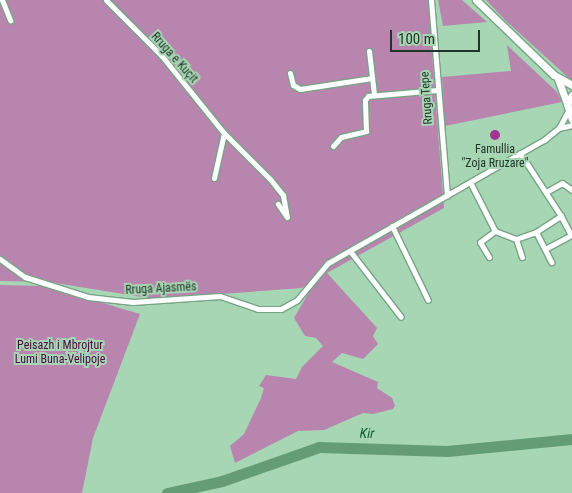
<!DOCTYPE html>
<meta charset="utf-8">
<style>
body{margin:0}
#map{position:relative;width:572px;height:493px;overflow:hidden;background:#a7d6b4;font-family:"Roboto Condensed",sans-serif}
div>[style]{position:absolute}
.green>*{inset:0;background:#b885ae}
.river>*{height:11px;margin:-5.5px;padding:0 5.5px;transform-origin:5.5px;border-radius:5.5px;background:#649d75}
.roads{filter:drop-shadow(1px 0 #77a484) drop-shadow(-1px 0 #77a484) drop-shadow(0 1px #77a484) drop-shadow(0 -1px #77a484)}
.minor>*{height:5px;margin:-2.5px;padding:0 2.5px;transform-origin:2.5px;border-radius:2.5px;background:#fff}
.secondary>*{height:7px;margin:-3.5px;padding:0 3.5px;transform-origin:3.5px;border-radius:3.5px;background:#fff}
.dots>*{width:14px;height:14px;translate:-50% -50%;box-sizing:border-box;border:2px solid #a7d6b4;border-radius:50%}
span{translate:-50% -50%;white-space:nowrap;text-align:center;line-height:1.15;-webkit-text-stroke:4px #a7d6b4;paint-order:stroke}
.street-label{font-size:12px;color:#223528}
.poi-label{font-size:12px;color:#223528}
.park-label{font-size:12px;color:#490842}
.water-label{font-size:14px;color:#165932;font-style:italic}
.scale{position:absolute;left:390px;top:30px;width:90px;height:22px;box-sizing:border-box;border:2px solid #223528;border-top:0;padding-left:6px;font-size:15px;line-height:18px;white-space:nowrap;color:#223528;-webkit-text-stroke:4px #a7d6b4;paint-order:stroke}
</style>
<div id="map">
<div class="green">
<div style="clip-path:polygon(0 0,428px 0,444px 208px,327px 273px,377px 328px,373px 336px,378px 344px,363px 359px,342px 353px,332px 362px,378px 382px,377px 388px,392px 398px,395px 406px,393px 409px,373px 414px,363px 413px,324px 430px,298px 431px,235px 463px,230px 446px,244px 434px,261px 398px,264px 388px,259px 386px,266px 375px,296px 379px,302px 367px,323px 346px,316px 338px,305px 336px,294px 318px,316px 280px,302px 288px,154px 299px,49px 282px,0 281px)"></div>
<div style="clip-path:polygon(438px 0,462px 0,487px 22px,443px 26px)"></div>
<div style="clip-path:polygon(486px 0,572px 0,572px 81px,506px 21px)"></div>
<div style="clip-path:polygon(507px 45px,557px 92px,562px 102px,445px 126px,442px 77px,511px 71px)"></div>
<div style="clip-path:polygon(0 285px,46px 286px,140px 314px,93px 438px,82px 493px,0 493px)"></div>
</div>
<div class="river">
<div style="left:167px;top:493px;width:56px;rotate:-12.3deg"></div>
<div style="left:222px;top:481px;width:103px;rotate:-19.3deg"></div>
<div style="left:319px;top:447px;width:128px;rotate:1.8deg"></div>
<div style="left:447px;top:451px;width:126px;rotate:-5.5deg"></div>
</div>
<div class="roads">
<div class="minor">
<div style="left:2px;top:0;width:22px;rotate:68deg"></div>
<div style="left:106px;top:0;width:78px;rotate:45deg"></div>
<div style="left:161px;top:55px;width:100px;rotate:51.1deg"></div>
<div style="left:224px;top:133px;width:65px;rotate:45deg"></div>
<div style="left:270px;top:179px;width:21px;rotate:51deg"></div>
<div style="left:283px;top:195px;width:22px;rotate:80deg"></div>
<div style="left:287px;top:217px;width:16px;rotate:-125deg"></div>
<div style="left:431px;top:0;width:196px;rotate:85.3deg"></div>
<div style="left:369px;top:51px;width:43px;rotate:83.4deg"></div>
<div style="left:290px;top:73px;width:12px;rotate:76deg"></div>
<div style="left:293px;top:85px;width:8px;rotate:30deg"></div>
<div style="left:300px;top:89px;width:73px;rotate:-8.7deg"></div>
<div style="left:559px;top:128px;width:19px;rotate:-62deg"></div>
<div style="left:333px;top:146px;width:12px;rotate:-48deg"></div>
<div style="left:341px;top:137px;width:26px;rotate:-13deg"></div>
<div style="left:366px;top:131px;width:31px;rotate:-92deg"></div>
<div style="left:365px;top:100px;width:5px;rotate:-53deg"></div>
<div style="left:368px;top:96px;width:70px;rotate:-4.9deg"></div>
<div style="left:214px;top:178px;width:46px;rotate:-77.5deg"></div>
<div style="left:470px;top:182px;width:55px;rotate:63deg"></div>
<div style="left:495px;top:231px;width:22px;rotate:21deg"></div>
<div style="left:516px;top:239px;width:21px;rotate:-19deg"></div>
<div style="left:536px;top:232px;width:30px;rotate:-33deg"></div>
<div style="left:561px;top:216px;width:75px;rotate:-123.1deg"></div>
<div style="left:546px;top:192px;width:18px;rotate:-29deg"></div>
<div style="left:562px;top:183px;width:12px;rotate:35deg"></div>
<div style="left:392px;top:226px;width:82px;rotate:64.1deg"></div>
<div style="left:536px;top:232px;width:34px;rotate:63deg"></div>
<div style="left:516px;top:239px;width:19px;rotate:72deg"></div>
<div style="left:545px;top:249px;width:30px;rotate:-28deg"></div>
<div style="left:571px;top:235px;width:21px;rotate:-118deg"></div>
<div style="left:350px;top:251px;width:83px;rotate:52.3deg"></div>
<div style="left:489px;top:257px;width:17px;rotate:-121deg"></div>
<div style="left:480px;top:242px;width:19px;rotate:-36deg"></div>
<div style="left:0;top:259px;width:31px;rotate:36deg"></div>
<div style="left:25px;top:277px;width:66px;rotate:17.6deg"></div>
<div style="left:88px;top:297px;width:45px;rotate:6.3deg"></div>
<div style="left:133px;top:302px;width:87px;rotate:-3.9deg"></div>
<div style="left:220px;top:296px;width:40px;rotate:18.9deg"></div>
<div style="left:258px;top:309px;width:23px"></div>
<div style="left:281px;top:309px;width:18px;rotate:-29deg"></div>
<div style="left:297px;top:300px;width:48px;rotate:-50deg"></div>
<div style="left:328px;top:263px;width:249px;rotate:-29.7deg"></div>
<div style="left:544px;top:140px;width:19px;rotate:-39deg"></div>
<div style="left:559px;top:128px;width:13px;rotate:-13deg"></div>
</div>
<div class="secondary">
<div style="left:476px;top:0;width:108px;rotate:43.9deg"></div>
<div style="left:554px;top:75px;width:21px;rotate:29deg"></div>
<div style="left:558px;top:79px;width:27px;rotate:70deg"></div>
<div style="left:572px;top:95px;width:10px;rotate:119deg"></div>
<div style="left:567px;top:104px;width:16px;rotate:72deg"></div>
</div>
</div>
<div class="dots">
<div style="left:495px;top:135px;background:#a23494"></div>
</div>
<div class="street-label">
<span style="left:174px;top:58px;rotate:48deg">Rruga e Kuçit</span>
<span style="left:427px;top:98px;rotate:-94deg">Rruga Tepe</span>
<span style="left:161px;top:289px;rotate:-3deg">Rruga Ajasmës</span>
</div>
<div class="poi-label">
<span style="left:495px;top:157px">Famullia<br>"Zoja Rruzare"</span>
</div>
<div class="park-label">
<span style="left:60px;top:353px">Peisazh i Mbrojtur<br>Lumi Buna-Velipoje</span>
</div>
<div class="water-label">
<span style="left:367px;top:433px;rotate:2deg">Kir</span>
</div>
<div class="scale">100 m</div>
</div>
